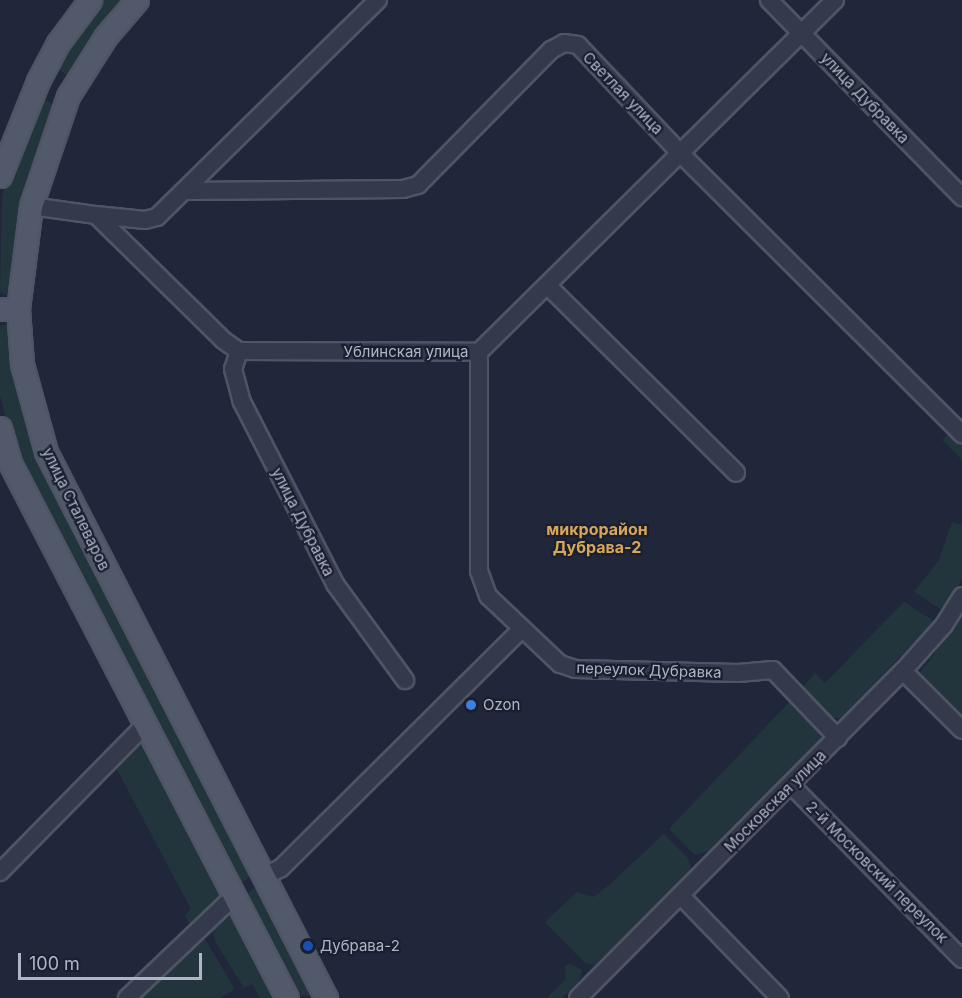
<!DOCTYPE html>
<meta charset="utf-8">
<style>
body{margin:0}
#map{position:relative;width:962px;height:998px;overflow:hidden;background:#21273b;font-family:Inter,sans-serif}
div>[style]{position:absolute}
.green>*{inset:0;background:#23353c}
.roads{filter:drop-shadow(2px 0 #4f5466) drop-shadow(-2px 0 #4f5466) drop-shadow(0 2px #4f5466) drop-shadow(0 -2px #4f5466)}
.minor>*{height:16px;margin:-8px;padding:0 8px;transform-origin:8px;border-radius:8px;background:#343a4b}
.major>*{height:21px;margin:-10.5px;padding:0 10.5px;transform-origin:10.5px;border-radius:10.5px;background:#52596b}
.dots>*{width:16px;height:16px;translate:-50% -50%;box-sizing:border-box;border:3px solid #1a1f30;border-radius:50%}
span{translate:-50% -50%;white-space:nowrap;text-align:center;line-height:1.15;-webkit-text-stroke:4.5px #1a1f30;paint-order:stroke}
.street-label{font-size:15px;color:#afb4c7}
.poi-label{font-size:15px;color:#afb4c7}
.left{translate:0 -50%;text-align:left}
.neighbourhood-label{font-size:16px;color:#d8a659;font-weight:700}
.scale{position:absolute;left:18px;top:953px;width:184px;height:27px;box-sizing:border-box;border:3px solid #afb4c7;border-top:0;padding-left:8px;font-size:18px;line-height:21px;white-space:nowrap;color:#afb4c7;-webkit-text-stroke:4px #1a1f30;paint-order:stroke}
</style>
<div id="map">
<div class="green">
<div style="clip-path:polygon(100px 0,128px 0,66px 75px,57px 67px,59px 55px)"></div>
<div style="clip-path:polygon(45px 100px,53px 104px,53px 116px,13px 284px,6px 294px,0 293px,2px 196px,33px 106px)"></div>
<div style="clip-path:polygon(7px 325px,13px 336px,15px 367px,251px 867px,250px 877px,242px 883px,234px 879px,19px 463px,0 396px,0 326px)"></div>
<div style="clip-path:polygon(951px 431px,962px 441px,962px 460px,942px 440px)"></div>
<div style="clip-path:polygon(952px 522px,962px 525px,962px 579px,942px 610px,914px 592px,939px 560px)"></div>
<div style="clip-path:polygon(904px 602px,934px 621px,849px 711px,841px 718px,826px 717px,799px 692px,815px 673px,825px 683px)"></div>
<div style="clip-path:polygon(962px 617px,962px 719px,922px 685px,919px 674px)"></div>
<div style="clip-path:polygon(793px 698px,819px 725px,821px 739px,710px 851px,695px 855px,669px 829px)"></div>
<div style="clip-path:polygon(133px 745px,145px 746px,224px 896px,193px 929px,185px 916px,191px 909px,114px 764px)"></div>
<div style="clip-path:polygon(664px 834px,688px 858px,691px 868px,687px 874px,599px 961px,594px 965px,584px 962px,545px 922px,577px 892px,593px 897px,608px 886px)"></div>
<div style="clip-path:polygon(254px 888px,261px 889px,313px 987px,311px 996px,296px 995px,243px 898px)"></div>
<div style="clip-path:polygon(229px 910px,235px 915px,280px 998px,260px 998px,252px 984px,244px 988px,215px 941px,211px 924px)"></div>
<div style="clip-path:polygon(201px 933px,235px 989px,220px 998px,135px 998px)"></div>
<div style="clip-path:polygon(570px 964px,582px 970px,579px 981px,562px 998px,547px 998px,566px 979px,565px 966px)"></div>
</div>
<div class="roads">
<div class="minor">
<div style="left:769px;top:0;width:276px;rotate:45.6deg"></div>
<div style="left:187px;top:191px;width:216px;rotate:-0.5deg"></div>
<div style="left:403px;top:189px;width:16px;rotate:-15deg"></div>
<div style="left:418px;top:185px;width:190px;rotate:-45.4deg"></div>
<div style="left:551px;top:50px;width:15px;rotate:-28deg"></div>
<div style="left:564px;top:43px;width:14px;rotate:8deg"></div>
<div style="left:578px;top:45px;width:150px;rotate:46.6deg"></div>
<div style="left:681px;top:154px;width:397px;rotate:44.9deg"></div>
<div style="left:31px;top:206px;width:66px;rotate:7.9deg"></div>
<div style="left:96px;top:215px;width:178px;rotate:44.5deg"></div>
<div style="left:223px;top:340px;width:19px;rotate:35deg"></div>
<div style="left:239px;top:351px;width:240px;rotate:0.2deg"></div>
<div style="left:479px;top:352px;width:501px;rotate:-44.68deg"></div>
<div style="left:96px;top:215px;width:49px;rotate:5.8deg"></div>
<div style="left:145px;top:220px;width:12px;rotate:-14deg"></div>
<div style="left:157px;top:217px;width:310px;rotate:-44.5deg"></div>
<div style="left:548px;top:286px;width:265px;rotate:44.8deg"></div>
<div style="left:239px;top:351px;width:19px;rotate:108deg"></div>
<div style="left:233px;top:369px;width:34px;rotate:75deg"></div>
<div style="left:242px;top:402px;width:204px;rotate:62.9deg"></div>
<div style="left:335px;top:584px;width:119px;rotate:53.9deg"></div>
<div style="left:479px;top:352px;width:219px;rotate:90deg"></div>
<div style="left:479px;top:571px;width:27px;rotate:70deg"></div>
<div style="left:488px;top:596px;width:99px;rotate:43.4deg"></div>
<div style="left:560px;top:664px;width:16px;rotate:18deg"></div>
<div style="left:575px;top:669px;width:163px;rotate:1.4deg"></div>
<div style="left:738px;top:673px;width:35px;rotate:-5deg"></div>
<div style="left:773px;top:670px;width:94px;rotate:46.3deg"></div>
<div style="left:903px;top:671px;width:83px;rotate:45deg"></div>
<div style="left:791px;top:785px;width:244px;rotate:45.5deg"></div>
<div style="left:0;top:872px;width:208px;rotate:-45.4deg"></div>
<div style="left:262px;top:877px;width:21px;rotate:-25deg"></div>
<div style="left:281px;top:868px;width:339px;rotate:-44.8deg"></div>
<div style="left:681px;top:896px;width:142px;rotate:45.9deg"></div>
<div style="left:127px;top:998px;width:148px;rotate:-43.6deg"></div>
<div style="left:578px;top:998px;width:461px;rotate:-45.2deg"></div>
<div style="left:903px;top:671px;width:62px;rotate:-48.3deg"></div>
<div style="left:944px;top:625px;width:34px;rotate:-58deg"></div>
</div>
<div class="major">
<div style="left:137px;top:0;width:48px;rotate:130.7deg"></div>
<div style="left:106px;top:36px;width:71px;rotate:122.3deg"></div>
<div style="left:68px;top:96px;width:116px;rotate:108.6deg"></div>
<div style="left:31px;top:206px;width:104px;rotate:97.2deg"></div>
<div style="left:18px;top:309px;width:55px;rotate:85.8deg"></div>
<div style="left:22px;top:364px;width:91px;rotate:74.7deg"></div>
<div style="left:46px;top:452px;width:614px;rotate:62.85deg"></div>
<div style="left:0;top:176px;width:102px;rotate:-68.2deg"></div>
<div style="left:38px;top:81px;width:43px;rotate:-62.2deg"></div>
<div style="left:58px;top:43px;width:54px;rotate:-53.3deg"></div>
<div style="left:0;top:309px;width:18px"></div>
<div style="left:0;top:428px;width:36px;rotate:74deg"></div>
<div style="left:10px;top:463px;width:602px;rotate:62.63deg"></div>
</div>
</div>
<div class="dots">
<div style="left:471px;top:705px;background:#3f7fe0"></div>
<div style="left:308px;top:946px;background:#1a4fb4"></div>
</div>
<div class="street-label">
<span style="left:623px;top:93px;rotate:46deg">Светлая улица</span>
<span style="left:865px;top:98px;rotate:46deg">улица Дубравка</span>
<span style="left:406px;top:352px">Ублинская улица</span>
<span style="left:76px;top:509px;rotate:64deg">улица Сталеваров</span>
<span style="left:303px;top:522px;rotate:63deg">улица Дубравка</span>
<span style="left:649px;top:670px;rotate:2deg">переулок Дубравка</span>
<span style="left:775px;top:801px;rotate:-45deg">Московская улица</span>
<span style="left:877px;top:872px;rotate:45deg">2-й Московский переулок</span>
</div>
<div class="poi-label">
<span class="left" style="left:483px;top:705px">Ozon</span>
<span class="left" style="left:320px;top:946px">Дубрава-2</span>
</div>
<div class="neighbourhood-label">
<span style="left:597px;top:538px">микрорайон<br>Дубрава-2</span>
</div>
<div class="scale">100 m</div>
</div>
